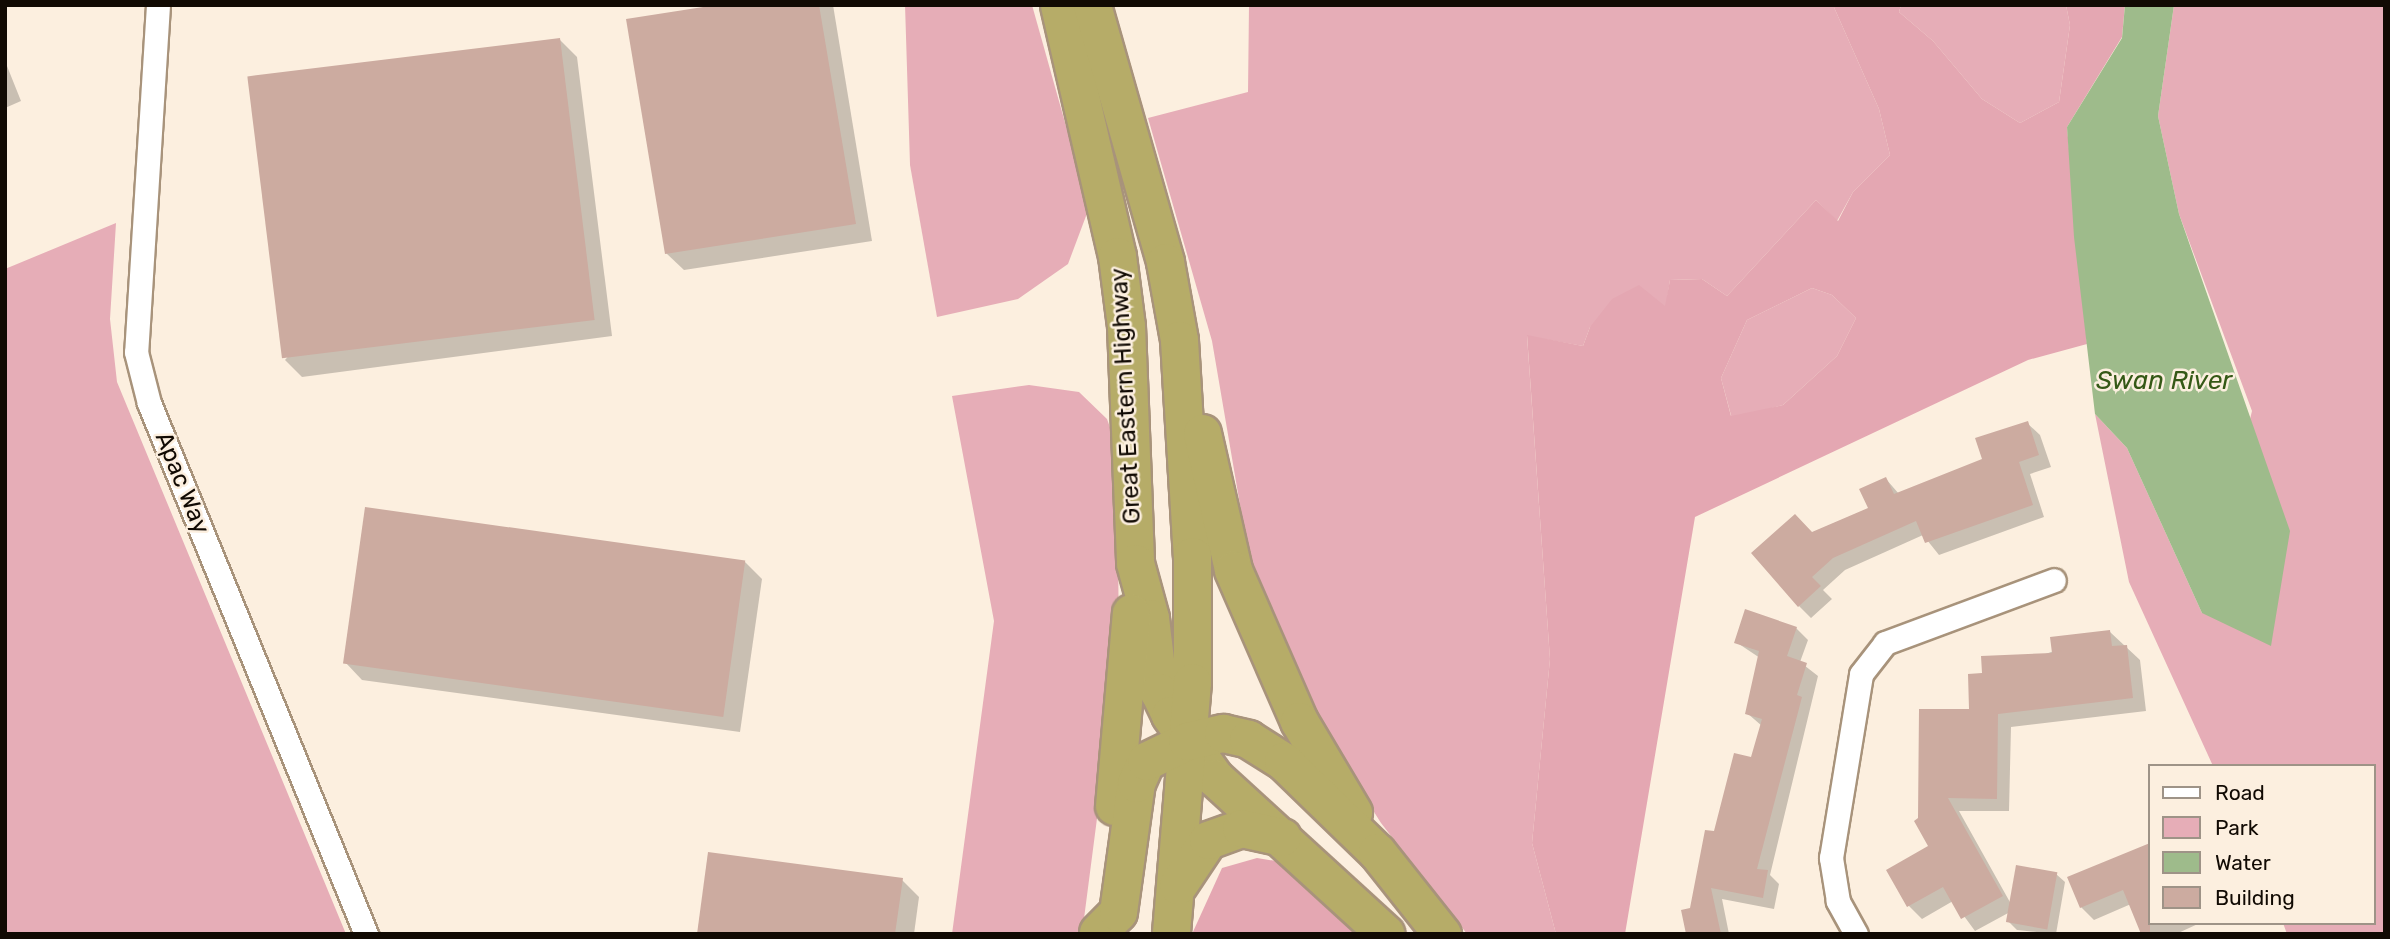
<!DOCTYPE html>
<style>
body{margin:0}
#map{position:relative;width:2390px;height:939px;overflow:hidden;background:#fcefdf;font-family:Rubik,sans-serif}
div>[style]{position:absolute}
.green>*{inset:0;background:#e6adb7}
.forest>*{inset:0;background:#e4a7b2}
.water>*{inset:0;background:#9ebb8b}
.shadow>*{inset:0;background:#0003}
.building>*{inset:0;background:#ccaba0;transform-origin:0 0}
.roads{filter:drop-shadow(2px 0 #a8937b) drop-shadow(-2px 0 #a8937b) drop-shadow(0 2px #a8937b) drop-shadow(0 -2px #a8937b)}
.minor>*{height:23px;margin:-11.5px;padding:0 11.5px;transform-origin:11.5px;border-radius:11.5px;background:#fff}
.trunk>*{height:37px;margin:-18.5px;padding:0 18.5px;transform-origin:18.5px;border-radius:18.5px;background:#b6ac68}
span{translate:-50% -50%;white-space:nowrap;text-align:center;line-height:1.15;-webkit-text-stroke:5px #fcefdf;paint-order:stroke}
.street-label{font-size:24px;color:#110a03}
.water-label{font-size:26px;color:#355916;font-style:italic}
.frame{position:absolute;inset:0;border:7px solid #110a03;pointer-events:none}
.legend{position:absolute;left:2148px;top:764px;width:228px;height:161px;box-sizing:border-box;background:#fcefdf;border:2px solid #9e9387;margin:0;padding:9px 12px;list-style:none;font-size:21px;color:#110a03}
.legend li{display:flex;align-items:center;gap:14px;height:35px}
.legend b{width:35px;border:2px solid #9e9387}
</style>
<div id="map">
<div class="green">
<div style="clip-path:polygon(905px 5px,1032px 5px,1089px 208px,1068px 264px,1018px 299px,937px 317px,910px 165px)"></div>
<div style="clip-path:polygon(1249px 5px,1833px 5px,1879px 109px,1890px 155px,1853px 192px,1837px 221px,1816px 200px,1727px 296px,1702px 279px,1670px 280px,1666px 306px,1590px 327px,1583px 346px,1527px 336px,1550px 659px,1532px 843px,1556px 934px,1467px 934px,1381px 823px,1306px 704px,1252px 575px,1212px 341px,1148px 118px,1248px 92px)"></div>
<div style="clip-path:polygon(1901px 5px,2066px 5px,2070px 25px,2059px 102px,2020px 123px,1982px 99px,1933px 41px,1899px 12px)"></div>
<div style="clip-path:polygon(2174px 5px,2385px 5px,2385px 934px,2287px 934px,2283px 923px,2374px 923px,2374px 766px,2213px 766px,2129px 582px,2095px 414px,2127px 448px,2202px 613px,2252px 411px,2179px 214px,2158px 116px)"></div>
<div style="clip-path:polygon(116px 223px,110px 319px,117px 382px,346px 934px,5px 934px,5px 269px)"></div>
<div style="clip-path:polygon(1812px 288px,1832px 295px,1856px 318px,1837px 356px,1783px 405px,1732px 419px,1721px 378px,1747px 320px)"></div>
<div style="clip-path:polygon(1029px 385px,1079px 392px,1107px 419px,1117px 447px,1119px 649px,1082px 934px,952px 934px,994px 621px,952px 396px)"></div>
</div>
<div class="forest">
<div style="clip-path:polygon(evenodd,1833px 5px,1901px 5px,1899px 12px,1933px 41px,1982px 99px,2020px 123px,2059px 102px,2070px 25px,2066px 5px,2125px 5px,2122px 37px,2067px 127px,2087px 344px,2028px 360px,1695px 517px,1625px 934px,1556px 934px,1532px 843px,1550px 659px,1527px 335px,1583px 346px,1590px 327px,1612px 299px,1639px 285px,1665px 306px,1670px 280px,1702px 279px,1727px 296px,1816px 200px,1838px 221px,1853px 192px,1890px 155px,1879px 109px,1833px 5px,1812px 288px,1832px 295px,1856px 318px,1837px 356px,1783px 405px,1731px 416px,1721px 378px,1747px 320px,1812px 288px)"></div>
<div style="clip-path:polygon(1257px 858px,1294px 864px,1361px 934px,1192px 934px,1222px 868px)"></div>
</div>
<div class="water">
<div style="clip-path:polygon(2125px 5px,2174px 5px,2158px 116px,2179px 214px,2290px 531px,2271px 646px,2202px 613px,2127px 448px,2095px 414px,2074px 237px,2067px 127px,2122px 38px)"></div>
</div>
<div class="shadow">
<div style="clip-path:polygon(728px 5px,833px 5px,872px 241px,684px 270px,666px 253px)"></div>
<div style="clip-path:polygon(560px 40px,577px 57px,612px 336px,302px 377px,285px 360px)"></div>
<div style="clip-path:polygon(5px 61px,21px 101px,5px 108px)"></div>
<div style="clip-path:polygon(2027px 423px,2040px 435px,2051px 467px,2030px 474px,2044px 517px,1939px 555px,1923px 535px,1845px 570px,1823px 590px,1832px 599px,1811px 618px,1799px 606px,1813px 534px,1870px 508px,1886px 479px,1899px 494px,1984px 460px)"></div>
<div style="clip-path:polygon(745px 562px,762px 579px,740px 732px,362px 680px,345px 662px)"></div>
<div style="clip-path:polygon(1796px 628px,1808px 640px,1800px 662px,1818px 676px,1770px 875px,1779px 884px,1774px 909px,1722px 899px,1729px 934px,1688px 934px,1716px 833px,1752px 759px,1762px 726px,1747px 713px,1760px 658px,1736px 642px)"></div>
<div style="clip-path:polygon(2110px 632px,2140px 660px,2146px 711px,2011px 727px,2009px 811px,1959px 811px,2011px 904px,2056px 874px,2065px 882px,2056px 934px,2017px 930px,2008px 921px,2010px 912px,1975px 931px,1953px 901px,1922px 919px,1909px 906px,1889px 870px,1931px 846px,1920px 820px,1984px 675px)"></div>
<div style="clip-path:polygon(2150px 845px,2150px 923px,2200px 923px,2176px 934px,2145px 934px,2131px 904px,2094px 920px,2081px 907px,2070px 878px)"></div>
<div style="clip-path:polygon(902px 880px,919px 897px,914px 934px,699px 934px)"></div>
</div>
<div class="building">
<div style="clip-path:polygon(716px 5px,819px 5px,856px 224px,665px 254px,626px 19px)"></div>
<div style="left:560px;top:38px;width:284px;height:315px;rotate:83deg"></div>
<div style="clip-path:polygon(2028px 421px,2039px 455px,2019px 462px,2033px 505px,1925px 543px,1916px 521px,1833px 558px,1812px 577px,1821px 586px,1798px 607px,1751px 553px,1795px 514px,1812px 532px,1868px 508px,1859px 489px,1886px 477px,1894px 494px,1982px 459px,1975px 438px)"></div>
<div style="left:365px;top:507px;width:384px;height:158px;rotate:8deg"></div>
<div style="clip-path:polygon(1745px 609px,1797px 627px,1787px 656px,1807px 663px,1797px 695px,1802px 697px,1757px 869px,1768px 870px,1763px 898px,1711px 888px,1721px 934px,1686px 934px,1681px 910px,1690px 908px,1705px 830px,1714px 831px,1734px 753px,1751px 757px,1762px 719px,1745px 714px,1759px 651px,1734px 643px)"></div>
<div style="clip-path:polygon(2110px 630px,2112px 646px,2127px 645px,2133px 698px,1998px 714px,1997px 799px,1948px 798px,2003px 896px,1961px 919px,1943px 887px,1907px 907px,1886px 870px,1928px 846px,1914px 821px,1918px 818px,1919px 709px,1969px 709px,1968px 674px,1982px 673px,1981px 656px,2052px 653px,2050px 637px)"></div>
<div style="clip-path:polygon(2150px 843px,2150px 934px,2141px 934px,2123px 890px,2080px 908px,2067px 877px)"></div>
<div style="clip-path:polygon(708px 852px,903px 878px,895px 934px,697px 934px)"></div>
<div style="left:2016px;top:865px;width:42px;height:58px;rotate:10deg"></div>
</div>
<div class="roads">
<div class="minor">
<div style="left:158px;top:5px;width:348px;rotate:93.6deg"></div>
<div style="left:136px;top:352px;width:53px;rotate:75.7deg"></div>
<div style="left:149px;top:403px;width:574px;rotate:67.77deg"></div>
<div style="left:1856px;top:934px;width:38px;rotate:-119deg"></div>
<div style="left:1838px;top:901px;width:44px;rotate:-99.2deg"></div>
<div style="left:1831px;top:858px;width:186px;rotate:-80.7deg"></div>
<div style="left:1861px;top:674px;width:39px;rotate:-52deg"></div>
<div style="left:1885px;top:643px;width:180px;rotate:-20.4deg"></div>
</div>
<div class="trunk">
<div style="left:1059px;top:5px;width:258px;rotate:77deg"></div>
<div style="left:1117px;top:256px;width:71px;rotate:82.7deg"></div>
<div style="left:1126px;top:326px;width:237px;rotate:87.8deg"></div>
<div style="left:1135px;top:563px;width:57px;rotate:74.7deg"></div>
<div style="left:1150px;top:618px;width:75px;rotate:83.1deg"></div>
<div style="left:1159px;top:692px;width:25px;rotate:64deg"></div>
<div style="left:1170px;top:715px;width:77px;rotate:54.5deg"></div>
<div style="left:1215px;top:778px;width:231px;rotate:42.4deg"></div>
<div style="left:1092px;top:5px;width:267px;rotate:74.1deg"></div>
<div style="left:1165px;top:262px;width:79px;rotate:79.8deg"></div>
<div style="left:1179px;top:340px;width:216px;rotate:86.6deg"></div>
<div style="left:1192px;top:556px;width:126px;rotate:90deg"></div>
<div style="left:1192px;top:682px;width:253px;rotate:94.8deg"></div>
<div style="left:1202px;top:433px;width:140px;rotate:77.2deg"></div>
<div style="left:1233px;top:570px;width:165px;rotate:66.4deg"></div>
<div style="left:1299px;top:721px;width:106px;rotate:59.3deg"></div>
<div style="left:1114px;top:806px;width:194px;rotate:-85deg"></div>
<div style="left:1178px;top:885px;width:54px;rotate:-56.3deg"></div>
<div style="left:1208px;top:840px;width:35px;rotate:-20deg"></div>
<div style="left:1241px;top:828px;width:42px;rotate:12.4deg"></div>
<div style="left:1098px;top:932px;width:28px;rotate:-45deg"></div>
<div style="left:1118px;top:912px;width:130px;rotate:-82.1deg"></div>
<div style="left:1136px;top:783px;width:24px;rotate:-66deg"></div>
<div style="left:1146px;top:761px;width:46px;rotate:-26deg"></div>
<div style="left:1187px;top:741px;width:37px;rotate:-13deg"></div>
<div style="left:1223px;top:733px;width:26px;rotate:13deg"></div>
<div style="left:1248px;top:739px;width:41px;rotate:32.2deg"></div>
<div style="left:1283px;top:761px;width:131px;rotate:44.1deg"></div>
<div style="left:1377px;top:852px;width:105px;rotate:51.6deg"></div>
</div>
</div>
<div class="street-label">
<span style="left:1126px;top:396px;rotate:-93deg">Great Eastern Highway</span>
<span style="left:182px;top:483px;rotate:68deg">Apac Way</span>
</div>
<div class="water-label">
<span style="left:2164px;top:381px">Swan River</span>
</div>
<div class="frame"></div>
<ul class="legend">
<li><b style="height:9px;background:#fff"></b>Road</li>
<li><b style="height:19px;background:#e6adb7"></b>Park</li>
<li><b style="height:19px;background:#9ebb8b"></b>Water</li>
<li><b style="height:19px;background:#ccaba0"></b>Building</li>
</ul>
</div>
